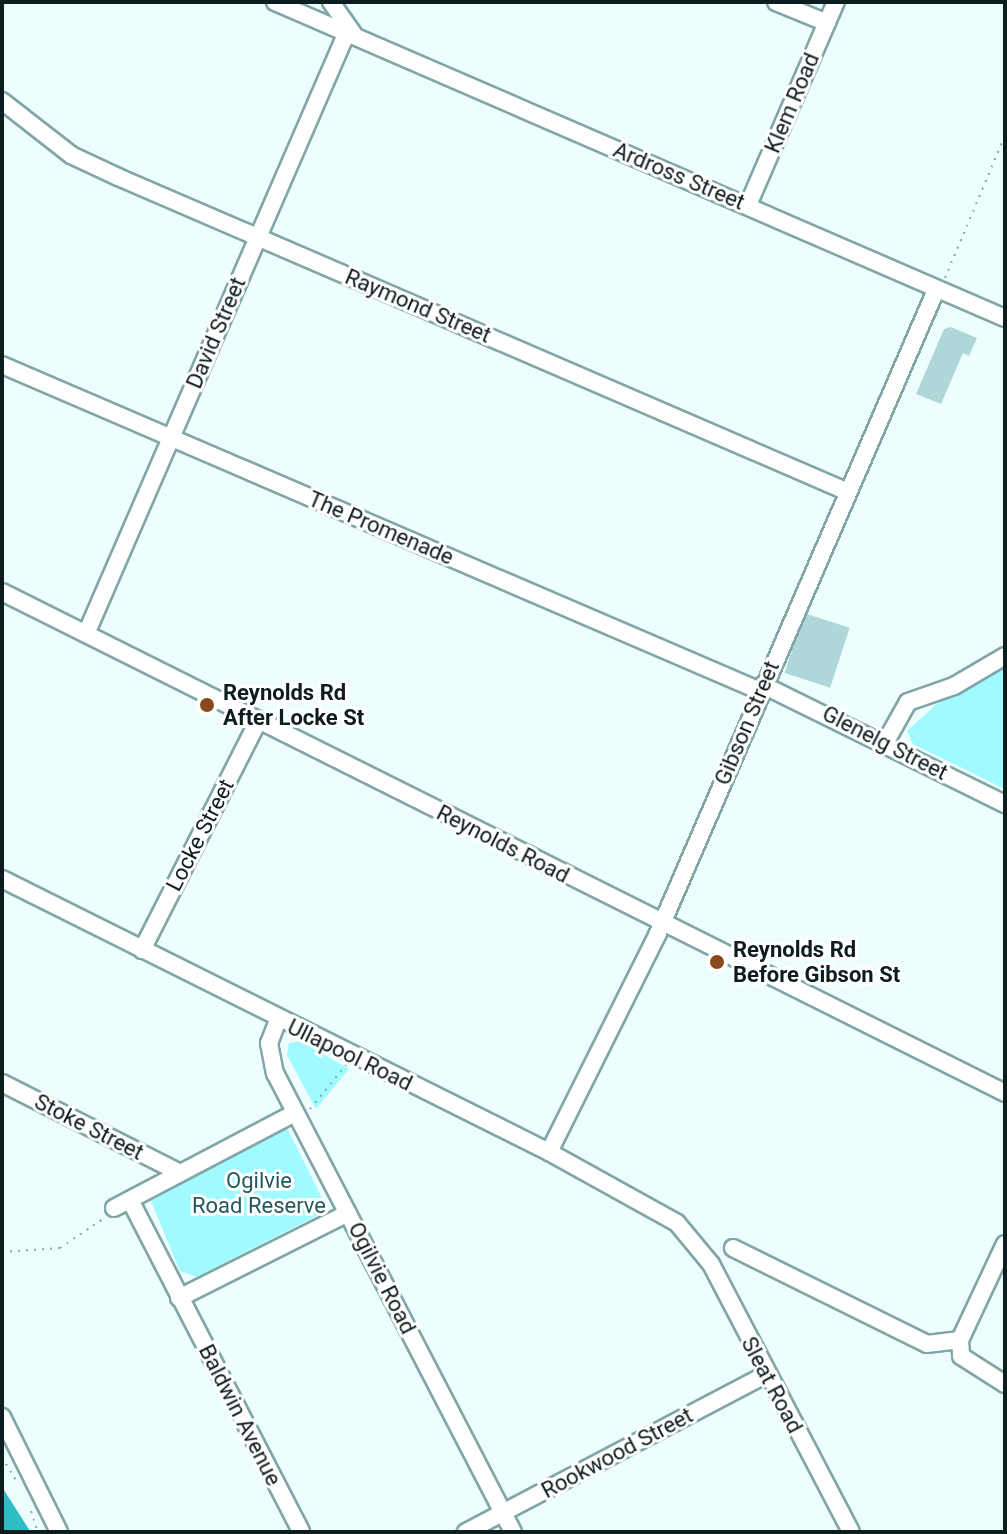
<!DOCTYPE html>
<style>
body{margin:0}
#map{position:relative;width:1007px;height:1534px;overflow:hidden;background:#eefeff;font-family:Roboto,sans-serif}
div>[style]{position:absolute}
.green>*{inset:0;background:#9ffbff}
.water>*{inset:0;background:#2dbec5}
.building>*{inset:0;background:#afd7d9;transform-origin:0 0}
.path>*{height:2px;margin-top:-1px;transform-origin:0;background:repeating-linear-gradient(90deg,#96a6a7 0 2px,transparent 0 8px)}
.roads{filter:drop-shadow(2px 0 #80a6a8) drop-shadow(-2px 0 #80a6a8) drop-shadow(0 2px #80a6a8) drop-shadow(0 -2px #80a6a8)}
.minor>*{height:16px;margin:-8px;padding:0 8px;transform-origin:8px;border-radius:8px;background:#fff}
.dots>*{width:22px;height:22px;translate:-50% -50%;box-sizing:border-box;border:4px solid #fff;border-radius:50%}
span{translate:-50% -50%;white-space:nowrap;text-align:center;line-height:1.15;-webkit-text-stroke:6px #fff;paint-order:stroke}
.street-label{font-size:22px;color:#0d1c1d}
.poi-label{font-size:22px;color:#0d1c1d;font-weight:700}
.left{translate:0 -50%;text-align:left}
.park-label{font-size:22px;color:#225a5d}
.frame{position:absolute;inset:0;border:4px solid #0d1c1d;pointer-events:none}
</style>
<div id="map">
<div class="green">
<div style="clip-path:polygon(1005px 664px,1005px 789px,913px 744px,907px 731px,949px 693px)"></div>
<div style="clip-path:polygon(301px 1041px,349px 1069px,316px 1109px,287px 1055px,289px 1043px)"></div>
<div style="clip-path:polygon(286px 1126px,328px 1210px,197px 1277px,180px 1271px,151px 1201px)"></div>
</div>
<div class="water">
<div style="clip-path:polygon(2px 1487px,30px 1531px,30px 1532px,2px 1532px)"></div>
</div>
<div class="building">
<div style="clip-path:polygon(951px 327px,977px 338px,969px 356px,963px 353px,941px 404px,916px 394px,944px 329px)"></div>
<div style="left:804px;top:613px;width:48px;height:63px;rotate:18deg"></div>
</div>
<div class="path">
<div style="left:945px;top:278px;width:155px;rotate:-67.2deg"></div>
<div style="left:310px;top:1109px;width:57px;rotate:-50.7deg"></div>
<div style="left:2px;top:1252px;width:58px;rotate:-3.9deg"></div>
<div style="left:60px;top:1248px;width:52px;rotate:-34deg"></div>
<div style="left:2px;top:1457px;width:27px;rotate:59deg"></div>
<div style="left:31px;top:1511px;width:22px;rotate:72deg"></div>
</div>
<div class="roads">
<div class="minor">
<div style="left:275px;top:2px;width:795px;rotate:23.41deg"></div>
<div style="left:331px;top:2px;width:39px;rotate:55deg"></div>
<div style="left:776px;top:2px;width:55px;rotate:22.4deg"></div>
<div style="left:2px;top:101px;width:88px;rotate:38deg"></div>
<div style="left:71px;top:155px;width:52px;rotate:25.1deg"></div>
<div style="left:118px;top:177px;width:793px;rotate:23.33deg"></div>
<div style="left:748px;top:205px;width:221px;rotate:-66.6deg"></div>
<div style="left:2px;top:365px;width:825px;rotate:23.27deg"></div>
<div style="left:2px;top:592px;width:1121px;rotate:26.54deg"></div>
<div style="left:86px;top:634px;width:656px;rotate:-66.56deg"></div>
<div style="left:763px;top:685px;width:270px;rotate:26.2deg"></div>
<div style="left:885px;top:743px;width:47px;rotate:-60.7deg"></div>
<div style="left:908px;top:702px;width:49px;rotate:-19.2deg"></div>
<div style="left:954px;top:686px;width:59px;rotate:-30.5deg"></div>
<div style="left:2px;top:879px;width:611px;rotate:26.52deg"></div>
<div style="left:549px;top:1152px;width:146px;rotate:29deg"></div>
<div style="left:677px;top:1223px;width:53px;rotate:50.3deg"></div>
<div style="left:711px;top:1264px;width:302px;rotate:62.4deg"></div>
<div style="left:142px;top:950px;width:257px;rotate:-63.1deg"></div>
<div style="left:278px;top:1020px;width:25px;rotate:111deg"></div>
<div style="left:269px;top:1043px;width:31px;rotate:79deg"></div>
<div style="left:275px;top:1073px;width:517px;rotate:62.59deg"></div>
<div style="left:2px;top:1083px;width:195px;rotate:26.8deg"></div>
<div style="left:549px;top:1152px;width:245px;rotate:-63.5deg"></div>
<div style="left:658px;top:933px;width:701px;rotate:-66.62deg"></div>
<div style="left:130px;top:1200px;width:373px;rotate:62.7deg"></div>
<div style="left:114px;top:1208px;width:204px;rotate:-27.7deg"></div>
<div style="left:733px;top:1248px;width:216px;rotate:26.3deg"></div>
<div style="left:927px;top:1344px;width:33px;rotate:-7deg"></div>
<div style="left:960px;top:1340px;width:16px;rotate:86deg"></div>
<div style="left:961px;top:1356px;width:52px;rotate:32.5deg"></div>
<div style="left:179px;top:1298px;width:189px;rotate:-26.7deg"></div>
<div style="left:960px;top:1340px;width:106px;rotate:-64.9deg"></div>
<div style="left:2px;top:1417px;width:128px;rotate:63.6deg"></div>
<div style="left:466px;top:1532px;width:340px;rotate:-27.7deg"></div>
</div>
</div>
<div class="dots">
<div style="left:207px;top:705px;background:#8c481d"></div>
<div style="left:717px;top:962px;background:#8c481d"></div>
</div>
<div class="street-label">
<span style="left:792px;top:103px;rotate:-67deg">Klem Road</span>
<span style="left:679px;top:176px;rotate:23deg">Ardross Street</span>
<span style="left:418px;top:306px;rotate:23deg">Raymond Street</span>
<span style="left:216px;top:333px;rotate:-67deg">David Street</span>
<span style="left:381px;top:528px;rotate:23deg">The Promenade</span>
<span style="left:747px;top:723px;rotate:-67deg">Gibson Street</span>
<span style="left:885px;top:743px;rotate:27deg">Glenelg Street</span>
<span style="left:200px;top:835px;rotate:-63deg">Locke Street</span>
<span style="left:503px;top:844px;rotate:27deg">Reynolds Road</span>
<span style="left:350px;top:1055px;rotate:26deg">Ullapool Road</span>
<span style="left:89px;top:1127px;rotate:27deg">Stoke Street</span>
<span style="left:382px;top:1278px;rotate:63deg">Ogilvie Road</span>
<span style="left:772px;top:1385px;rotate:62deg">Sleat Road</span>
<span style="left:240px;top:1415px;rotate:63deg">Baldwin Avenue</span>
<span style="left:617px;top:1453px;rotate:-28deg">Rookwood Street</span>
</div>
<div class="poi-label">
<span class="left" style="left:223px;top:705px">Reynolds Rd<br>After Locke St</span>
<span class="left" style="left:733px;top:962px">Reynolds Rd<br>Before Gibson St</span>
</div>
<div class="park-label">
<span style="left:259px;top:1193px">Ogilvie<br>Road Reserve</span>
</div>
<div class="frame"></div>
</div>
